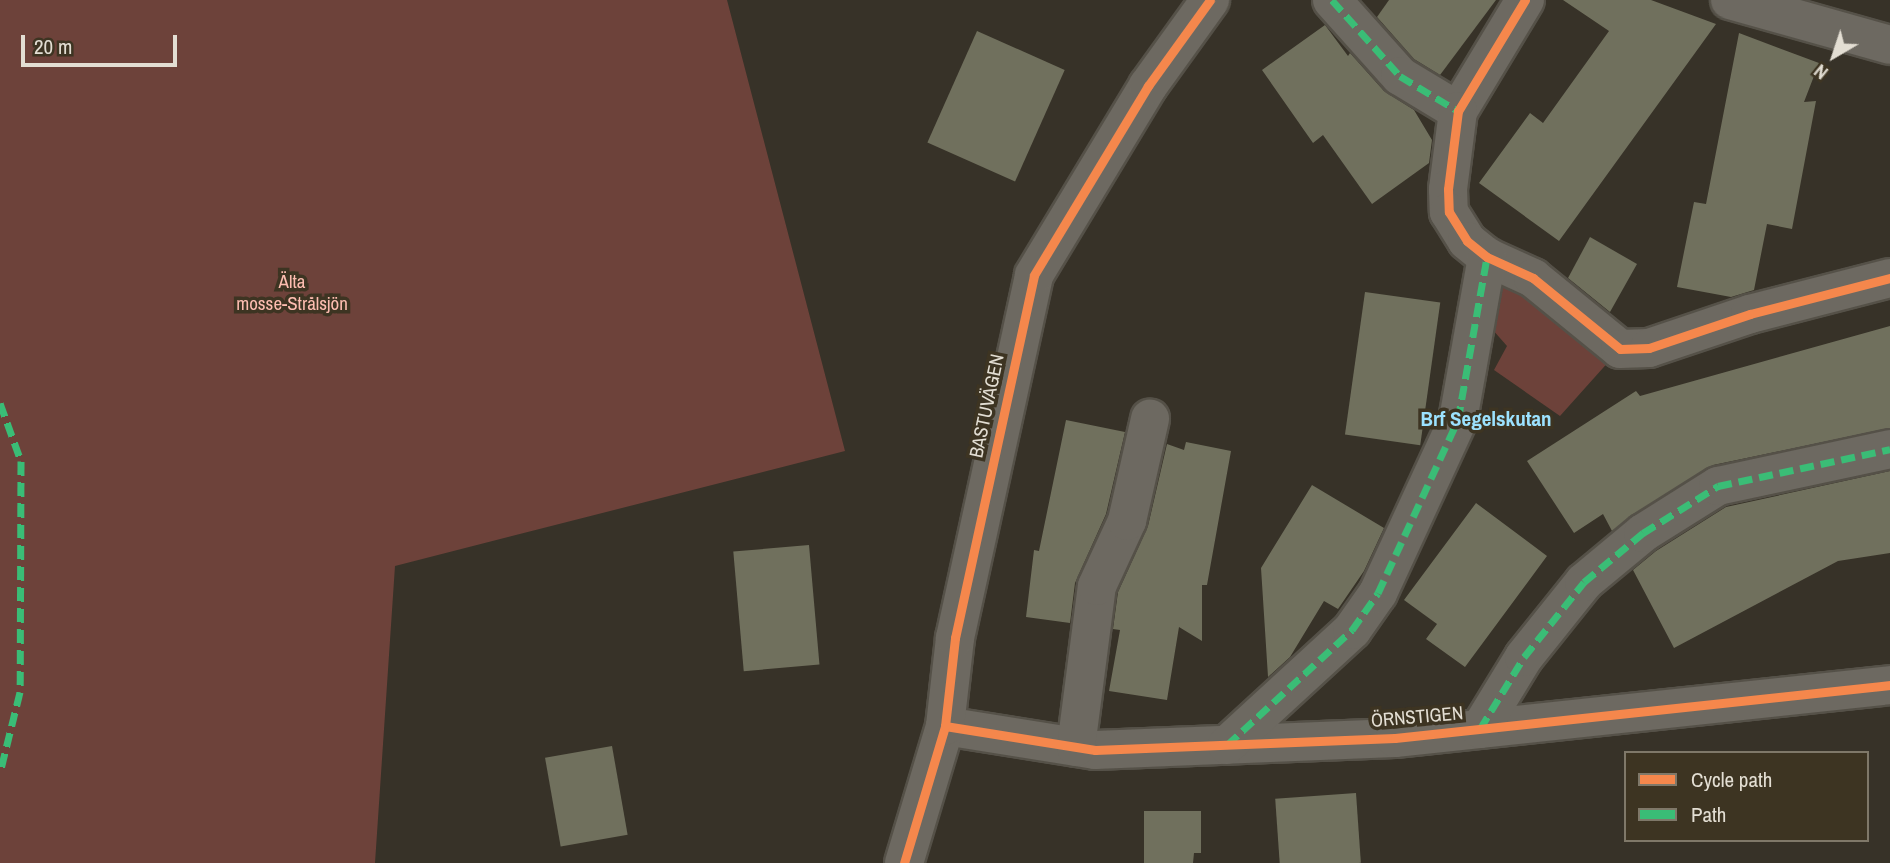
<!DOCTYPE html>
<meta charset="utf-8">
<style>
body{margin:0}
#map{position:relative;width:1890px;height:863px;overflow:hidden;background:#373228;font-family:"Archivo Narrow",sans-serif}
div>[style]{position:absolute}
.green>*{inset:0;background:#6d423a}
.building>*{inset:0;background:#70705d;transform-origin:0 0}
.roads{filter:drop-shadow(2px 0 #555148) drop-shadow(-2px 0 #555148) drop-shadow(0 2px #555148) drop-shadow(0 -2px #555148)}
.minor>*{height:38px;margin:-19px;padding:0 19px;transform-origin:19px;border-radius:19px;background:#6d6961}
.quiet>*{height:7px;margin-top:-3.5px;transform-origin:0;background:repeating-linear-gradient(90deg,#3abd76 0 14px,transparent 0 21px)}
.cycleway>*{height:9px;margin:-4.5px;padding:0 4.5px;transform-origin:4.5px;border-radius:4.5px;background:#f5874c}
span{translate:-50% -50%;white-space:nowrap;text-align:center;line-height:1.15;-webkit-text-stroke:7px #3d3422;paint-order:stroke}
.park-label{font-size:19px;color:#fdbdb0}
.street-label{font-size:19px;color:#e3ded3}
.neighbourhood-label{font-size:21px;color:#9ce2fe;font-weight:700}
.legend{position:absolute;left:1624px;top:751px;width:245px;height:91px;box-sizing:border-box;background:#3d3422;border:2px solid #7f7869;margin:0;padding:9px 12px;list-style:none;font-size:21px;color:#e3ded3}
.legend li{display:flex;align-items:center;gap:14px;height:35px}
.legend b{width:35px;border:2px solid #7f7869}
.north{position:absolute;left:1799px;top:21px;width:70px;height:70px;-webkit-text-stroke:5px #3d3422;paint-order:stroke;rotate:219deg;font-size:19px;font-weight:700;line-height:28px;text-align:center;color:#e3ded3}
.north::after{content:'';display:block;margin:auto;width:24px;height:32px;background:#e3ded3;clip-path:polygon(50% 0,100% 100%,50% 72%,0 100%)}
.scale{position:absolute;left:21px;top:35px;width:156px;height:32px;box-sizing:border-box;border:4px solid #e3ded3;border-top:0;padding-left:9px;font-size:21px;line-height:24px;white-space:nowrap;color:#e3ded3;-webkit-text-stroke:5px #3d3422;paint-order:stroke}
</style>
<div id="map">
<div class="green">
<div style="clip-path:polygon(0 0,727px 0,845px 451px,395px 566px,375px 863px,0 863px)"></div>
<div style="clip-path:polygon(1487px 257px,1620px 349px,1560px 416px,1494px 370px,1507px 346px,1477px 312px)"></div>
</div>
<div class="building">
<div style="clip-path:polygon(1389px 0,1496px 0,1440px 75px,1414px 59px,1377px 17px)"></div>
<div style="clip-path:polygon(1563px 0,1651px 0,1716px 24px,1559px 241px,1479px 183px,1530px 113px,1543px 123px,1609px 31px)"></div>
<div style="clip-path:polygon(1325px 25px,1348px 56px,1350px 53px,1384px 91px,1414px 110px,1432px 140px,1429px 163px,1372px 204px,1323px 135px,1313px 143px,1262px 70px)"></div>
<div style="left:977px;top:31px;width:96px;height:122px;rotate:24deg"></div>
<div style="clip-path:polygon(1739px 33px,1819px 63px,1804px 102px,1816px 101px,1792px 229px,1767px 224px,1754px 290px,1731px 297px,1677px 287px,1694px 202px,1706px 204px)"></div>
<div style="clip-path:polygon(1590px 237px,1637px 264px,1610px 312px,1568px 278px)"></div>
<div style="left:1365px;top:292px;width:76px;height:144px;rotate:8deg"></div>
<div style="clip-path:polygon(1890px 326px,1890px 428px,1713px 465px,1612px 531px,1603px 514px,1574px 533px,1527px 461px,1636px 391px,1640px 396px)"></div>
<div style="clip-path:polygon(1066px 420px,1125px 432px,1106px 514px,1075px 583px,1070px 623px,1026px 617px,1034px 550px,1039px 551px)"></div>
<div style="clip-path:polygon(1186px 442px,1231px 451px,1207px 585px,1202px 585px,1202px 641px,1179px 627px,1167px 700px,1109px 691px,1120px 630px,1113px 629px,1118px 592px,1148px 526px,1167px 444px,1184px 450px)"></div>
<div style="clip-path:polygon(1890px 471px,1890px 553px,1838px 561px,1674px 648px,1633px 570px,1656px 551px,1726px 507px)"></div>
<div style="clip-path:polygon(1312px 485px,1384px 528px,1364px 571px,1338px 609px,1324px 601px,1290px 657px,1268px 677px,1261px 568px)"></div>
<div style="clip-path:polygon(1476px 503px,1547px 556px,1465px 667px,1426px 639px,1437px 624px,1404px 600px)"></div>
<div style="left:809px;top:545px;width:120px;height:76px;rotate:85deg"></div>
<div style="left:612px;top:746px;width:90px;height:68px;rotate:80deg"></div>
<div style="left:1356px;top:793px;width:70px;height:81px;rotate:86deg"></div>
<div style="clip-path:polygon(1144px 811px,1201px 811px,1201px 853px,1194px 853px,1193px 863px,1144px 863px)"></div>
</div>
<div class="roads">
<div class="minor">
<div style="left:1332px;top:0;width:102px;rotate:48.2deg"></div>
<div style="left:1400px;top:76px;width:68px;rotate:31.1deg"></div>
<div style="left:1525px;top:0;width:130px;rotate:121.1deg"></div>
<div style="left:1458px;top:111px;width:79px;rotate:97.3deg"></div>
<div style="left:1448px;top:189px;width:23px;rotate:88deg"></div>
<div style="left:1449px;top:212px;width:34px;rotate:58deg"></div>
<div style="left:1467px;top:241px;width:26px;rotate:39deg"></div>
<div style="left:1487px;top:257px;width:51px;rotate:24.5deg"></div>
<div style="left:1533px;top:278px;width:112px;rotate:39.2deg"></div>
<div style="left:1620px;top:349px;width:29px;rotate:-2deg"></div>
<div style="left:1649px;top:348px;width:107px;rotate:-18.6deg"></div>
<div style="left:1750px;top:314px;width:145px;rotate:-14.4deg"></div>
<div style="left:1730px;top:0;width:166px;rotate:15.7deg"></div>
<div style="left:945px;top:726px;width:152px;rotate:9.1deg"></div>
<div style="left:1095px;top:750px;width:300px;rotate:-2.3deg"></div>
<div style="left:1395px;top:738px;width:498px;rotate:-6.1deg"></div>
<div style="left:1480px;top:729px;width:84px;rotate:-58.6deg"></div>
<div style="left:1524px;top:657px;width:96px;rotate:-51.3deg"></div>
<div style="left:1584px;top:582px;width:77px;rotate:-39.7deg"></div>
<div style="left:1643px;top:533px;width:89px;rotate:-32.1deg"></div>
<div style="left:1718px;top:486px;width:176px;rotate:-12.1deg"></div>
<div style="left:1227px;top:745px;width:170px;rotate:-42.6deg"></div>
<div style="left:1352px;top:630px;width:45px;rotate:-54.9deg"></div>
<div style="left:1378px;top:593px;width:191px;rotate:-65.2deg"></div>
<div style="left:1458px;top:420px;width:166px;rotate:-79.9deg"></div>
<div style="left:1076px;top:747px;width:162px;rotate:-82.6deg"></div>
<div style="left:1097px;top:586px;width:72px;rotate:-65.2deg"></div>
<div style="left:1127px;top:521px;width:105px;rotate:-77.3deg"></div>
<div style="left:904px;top:863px;width:143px;rotate:-73.3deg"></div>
<div style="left:945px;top:726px;width:89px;rotate:-83.5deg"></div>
<div style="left:955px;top:638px;width:371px;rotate:-77.7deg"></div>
<div style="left:1034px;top:275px;width:221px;rotate:-58.9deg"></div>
<div style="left:1148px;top:86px;width:106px;rotate:-54.2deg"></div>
</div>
</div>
<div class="quiet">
<div style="left:1332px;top:0;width:102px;rotate:48.2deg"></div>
<div style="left:1400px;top:76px;width:68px;rotate:31.1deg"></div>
<div style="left:0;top:403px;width:62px;rotate:70.1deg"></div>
<div style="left:21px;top:461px;width:231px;rotate:90.2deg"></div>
<div style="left:20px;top:692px;width:83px;rotate:103.9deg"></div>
<div style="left:1480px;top:729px;width:84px;rotate:-58.6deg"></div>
<div style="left:1524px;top:657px;width:96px;rotate:-51.3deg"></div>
<div style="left:1584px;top:582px;width:77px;rotate:-39.7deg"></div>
<div style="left:1643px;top:533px;width:89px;rotate:-32.1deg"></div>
<div style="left:1718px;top:486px;width:176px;rotate:-12.1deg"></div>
<div style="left:1227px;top:745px;width:170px;rotate:-42.6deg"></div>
<div style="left:1352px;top:630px;width:45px;rotate:-54.9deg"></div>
<div style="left:1378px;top:593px;width:191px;rotate:-65.2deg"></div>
<div style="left:1458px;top:420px;width:166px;rotate:-79.9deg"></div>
</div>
<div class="cycleway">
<div style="left:1525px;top:0;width:130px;rotate:121.1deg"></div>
<div style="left:1458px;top:111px;width:79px;rotate:97.3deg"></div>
<div style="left:1448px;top:189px;width:23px;rotate:88deg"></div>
<div style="left:1449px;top:212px;width:34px;rotate:58deg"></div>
<div style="left:1467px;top:241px;width:26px;rotate:39deg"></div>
<div style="left:1487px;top:257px;width:51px;rotate:24.5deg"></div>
<div style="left:1533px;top:278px;width:112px;rotate:39.2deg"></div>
<div style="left:1620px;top:349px;width:29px;rotate:-2deg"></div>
<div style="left:1649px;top:348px;width:107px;rotate:-18.6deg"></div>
<div style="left:1750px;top:314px;width:145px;rotate:-14.4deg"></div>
<div style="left:945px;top:726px;width:152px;rotate:9.1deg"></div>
<div style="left:1095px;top:750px;width:300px;rotate:-2.3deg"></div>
<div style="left:1395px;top:738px;width:498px;rotate:-6.1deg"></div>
<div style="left:904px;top:863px;width:143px;rotate:-73.3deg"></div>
<div style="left:945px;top:726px;width:89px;rotate:-83.5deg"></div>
<div style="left:955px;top:638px;width:371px;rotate:-77.7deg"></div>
<div style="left:1034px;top:275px;width:221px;rotate:-58.9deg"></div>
<div style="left:1148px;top:86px;width:106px;rotate:-54.2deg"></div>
</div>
<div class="park-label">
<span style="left:292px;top:293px">Älta<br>mosse-Strålsjön</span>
</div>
<div class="street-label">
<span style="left:987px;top:406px;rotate:-78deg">BASTUVÄGEN</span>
<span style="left:1417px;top:717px;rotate:-5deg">ÖRNSTIGEN</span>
</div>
<div class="neighbourhood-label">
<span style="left:1486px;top:419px">Brf Segelskutan</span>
</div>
<ul class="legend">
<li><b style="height:9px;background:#f5874c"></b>Cycle path</li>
<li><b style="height:9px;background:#3abd76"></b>Path</li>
</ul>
<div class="north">N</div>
<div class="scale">20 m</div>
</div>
